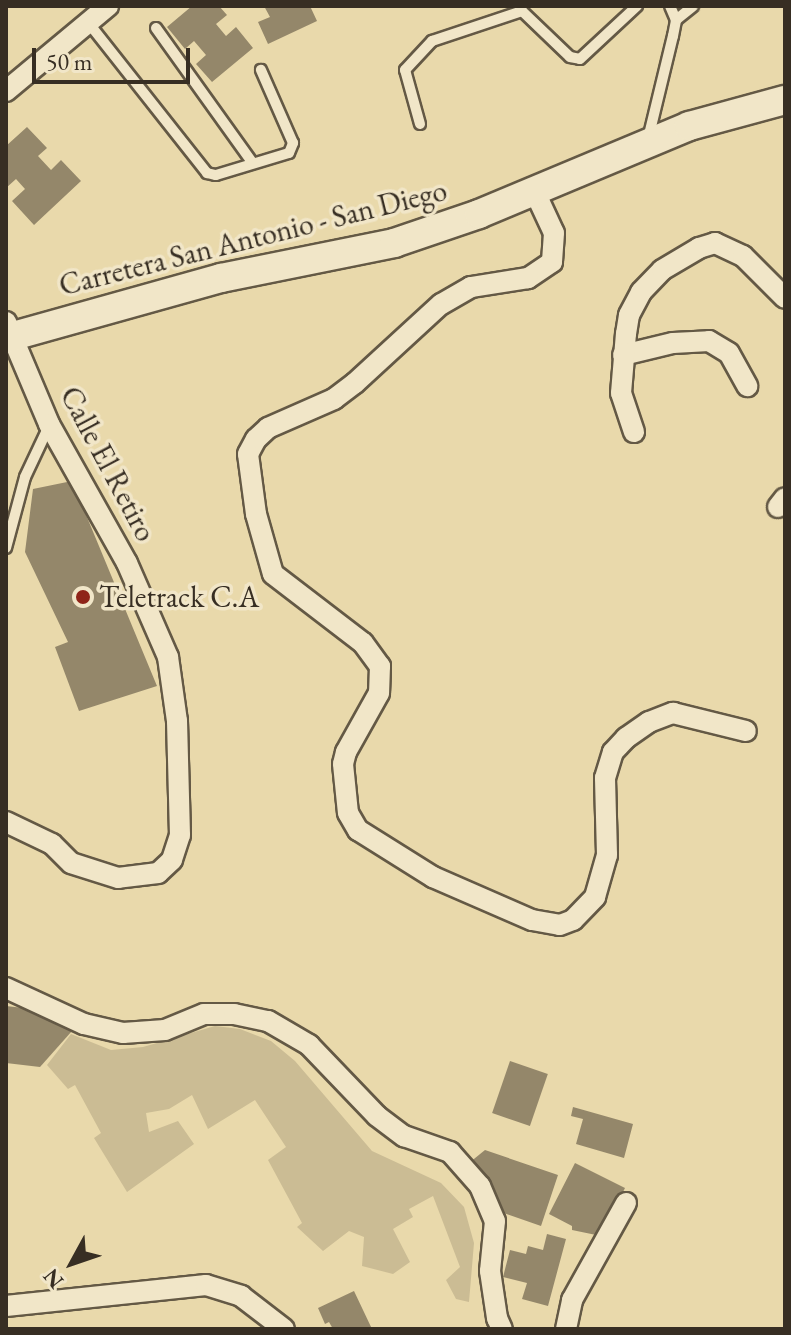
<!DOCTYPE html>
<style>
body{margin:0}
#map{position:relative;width:791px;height:1335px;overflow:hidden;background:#e9d9ab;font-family:"EB Garamond",serif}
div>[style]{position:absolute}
.green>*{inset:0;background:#cbbc94}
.building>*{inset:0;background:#94876a;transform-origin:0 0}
.roads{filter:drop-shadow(2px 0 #645945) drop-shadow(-2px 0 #645945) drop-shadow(0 2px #645945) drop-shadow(0 -2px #645945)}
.lane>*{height:10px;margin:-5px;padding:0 5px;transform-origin:5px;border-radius:5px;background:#f1e6c8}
.street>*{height:20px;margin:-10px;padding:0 10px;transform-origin:10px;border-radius:10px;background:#f1e6c8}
.secondary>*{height:28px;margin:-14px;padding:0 14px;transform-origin:14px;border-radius:14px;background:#f1e6c8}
.dots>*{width:22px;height:22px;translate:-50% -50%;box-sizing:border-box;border:4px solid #f1e6c8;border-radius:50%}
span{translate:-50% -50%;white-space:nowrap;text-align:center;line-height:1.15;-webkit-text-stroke:7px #f1e6c8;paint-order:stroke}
.street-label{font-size:30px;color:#372e23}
.poi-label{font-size:30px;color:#372e23}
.left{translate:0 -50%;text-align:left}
.frame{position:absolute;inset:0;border:8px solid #372e23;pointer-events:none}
.north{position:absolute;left:32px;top:1223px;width:80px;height:80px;-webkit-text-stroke:6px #f1e6c8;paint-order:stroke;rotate:230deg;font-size:22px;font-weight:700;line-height:32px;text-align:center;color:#372e23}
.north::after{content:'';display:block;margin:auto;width:28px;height:36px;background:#372e23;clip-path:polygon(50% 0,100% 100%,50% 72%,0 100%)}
.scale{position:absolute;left:32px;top:48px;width:158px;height:36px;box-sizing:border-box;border:4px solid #372e23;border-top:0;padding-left:10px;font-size:24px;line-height:28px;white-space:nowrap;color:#372e23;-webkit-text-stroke:6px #f1e6c8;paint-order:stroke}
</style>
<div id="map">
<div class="green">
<div style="clip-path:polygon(215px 1026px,240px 1029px,271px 1041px,295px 1061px,372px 1151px,441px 1183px,464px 1207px,474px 1243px,469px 1302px,456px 1299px,446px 1280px,460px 1267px,433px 1196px,409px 1209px,413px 1217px,393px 1229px,410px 1262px,393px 1274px,362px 1266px,364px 1237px,349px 1231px,323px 1251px,297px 1227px,302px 1223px,268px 1160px,286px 1147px,255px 1100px,208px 1129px,192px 1095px,169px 1109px,146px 1113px,149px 1132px,178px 1121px,194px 1144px,127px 1192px,94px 1138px,101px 1133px,75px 1085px,68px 1089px,47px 1065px,71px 1034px,111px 1050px,143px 1047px)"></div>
</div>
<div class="building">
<div style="clip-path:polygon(192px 6px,219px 6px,227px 15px,216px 24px,226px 36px,236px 27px,253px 48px,212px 82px,196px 64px,206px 55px,194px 41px,185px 49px,167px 27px)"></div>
<div style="clip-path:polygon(264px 6px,310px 6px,317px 21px,268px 44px,258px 22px,270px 17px)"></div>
<div style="clip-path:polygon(27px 127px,47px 148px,38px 156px,51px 170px,61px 160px,81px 181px,34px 225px,12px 201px,25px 189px,16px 179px,6px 188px,6px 146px)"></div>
<div style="clip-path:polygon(72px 481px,157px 686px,79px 711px,55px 647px,68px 642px,25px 552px,33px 489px)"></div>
<div style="clip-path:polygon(6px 1006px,50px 1011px,72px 1031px,40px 1067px,6px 1063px)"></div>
<div style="left:510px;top:1061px;width:40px;height:55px;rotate:19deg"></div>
<div style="clip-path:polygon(573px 1107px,633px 1124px,624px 1158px,576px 1144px,583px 1119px,571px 1116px)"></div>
<div style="clip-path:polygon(485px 1150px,558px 1175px,541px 1226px,501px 1212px,497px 1196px,469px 1163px)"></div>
<div style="clip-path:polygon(575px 1163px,625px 1188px,601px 1236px,572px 1230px,572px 1226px,549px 1214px)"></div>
<div style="clip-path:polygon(547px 1234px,566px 1239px,548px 1306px,522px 1299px,527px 1283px,503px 1277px,510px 1250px,526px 1254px,528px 1246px,543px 1250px)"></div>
<div style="clip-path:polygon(354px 1291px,372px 1329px,333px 1329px,329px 1322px,325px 1324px,318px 1308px)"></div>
</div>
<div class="roads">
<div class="lane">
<div style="left:676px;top:20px;width:22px;rotate:-39deg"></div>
<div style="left:87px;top:21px;width:194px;rotate:51.7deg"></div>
<div style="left:207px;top:173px;width:9px;rotate:13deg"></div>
<div style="left:216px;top:175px;width:76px;rotate:-16.8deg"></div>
<div style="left:289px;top:153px;width:11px;rotate:-68deg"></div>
<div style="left:293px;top:143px;width:80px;rotate:-113.7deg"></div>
<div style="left:156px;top:28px;width:165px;rotate:54.4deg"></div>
<div style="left:420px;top:124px;width:56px;rotate:-105.5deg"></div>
<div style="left:405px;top:70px;width:40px;rotate:-47deg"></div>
<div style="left:432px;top:41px;width:95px;rotate:-18.4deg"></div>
<div style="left:522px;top:11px;width:66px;rotate:43.8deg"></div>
<div style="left:570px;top:57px;width:10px;rotate:11deg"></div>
<div style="left:580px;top:59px;width:78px;rotate:-42.9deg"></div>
<div style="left:648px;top:139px;width:106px;rotate:-76.4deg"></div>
<div style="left:673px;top:36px;width:16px;rotate:-79deg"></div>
<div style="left:676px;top:20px;width:15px;rotate:-113deg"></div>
<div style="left:6px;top:548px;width:73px;rotate:-75deg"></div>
<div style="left:25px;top:477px;width:56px;rotate:-64.8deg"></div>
</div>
<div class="street">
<div style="left:6px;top:91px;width:133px;rotate:-39.8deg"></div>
<div style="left:534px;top:190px;width:47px;rotate:65.1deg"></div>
<div style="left:554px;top:233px;width:29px;rotate:94deg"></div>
<div style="left:552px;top:262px;width:29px;rotate:146deg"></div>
<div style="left:528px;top:278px;width:58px;rotate:171deg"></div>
<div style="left:471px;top:287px;width:34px;rotate:150deg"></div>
<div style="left:441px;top:304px;width:117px;rotate:137.4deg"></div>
<div style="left:355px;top:383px;width:26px;rotate:143deg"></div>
<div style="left:334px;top:399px;width:72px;rotate:156.3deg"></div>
<div style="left:268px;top:428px;width:16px;rotate:137deg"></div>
<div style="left:256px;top:439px;width:17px;rotate:118deg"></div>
<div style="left:248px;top:454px;width:61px;rotate:82.4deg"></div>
<div style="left:256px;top:514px;width:62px;rotate:74.2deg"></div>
<div style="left:273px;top:574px;width:113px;rotate:37.5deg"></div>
<div style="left:363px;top:643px;width:29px;rotate:54deg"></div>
<div style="left:380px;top:666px;width:27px;rotate:92deg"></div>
<div style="left:379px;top:693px;width:68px;rotate:119.2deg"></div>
<div style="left:346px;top:752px;width:12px;rotate:104deg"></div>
<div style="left:343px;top:764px;width:49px;rotate:84.2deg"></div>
<div style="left:348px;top:813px;width:20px;rotate:60deg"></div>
<div style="left:358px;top:830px;width:89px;rotate:32.1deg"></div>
<div style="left:433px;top:877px;width:108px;rotate:23.5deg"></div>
<div style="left:532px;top:920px;width:28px;rotate:10deg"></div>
<div style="left:560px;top:925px;width:14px;rotate:-21deg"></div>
<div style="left:573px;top:920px;width:32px;rotate:-46deg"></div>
<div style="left:595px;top:897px;width:44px;rotate:-74.1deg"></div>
<div style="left:607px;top:855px;width:77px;rotate:-91.5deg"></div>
<div style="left:605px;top:778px;width:27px;rotate:-73deg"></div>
<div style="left:613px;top:752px;width:19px;rotate:-47deg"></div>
<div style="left:626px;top:738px;width:28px;rotate:-35deg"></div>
<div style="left:649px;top:722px;width:26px;rotate:-21deg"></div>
<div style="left:673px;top:713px;width:75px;rotate:13.9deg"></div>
<div style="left:6px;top:322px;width:111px;rotate:67.1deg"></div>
<div style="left:49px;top:424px;width:159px;rotate:60.7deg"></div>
<div style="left:127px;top:563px;width:103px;rotate:66.4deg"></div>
<div style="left:168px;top:657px;width:65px;rotate:82deg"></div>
<div style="left:177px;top:721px;width:114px;rotate:88.5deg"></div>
<div style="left:180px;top:835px;width:26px;rotate:108deg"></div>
<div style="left:172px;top:860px;width:19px;rotate:137deg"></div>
<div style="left:158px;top:873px;width:40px;rotate:172.9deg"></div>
<div style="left:118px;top:878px;width:49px;rotate:-162.3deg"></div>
<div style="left:71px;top:863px;width:27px;rotate:-135deg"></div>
<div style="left:52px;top:844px;width:51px;rotate:-154.4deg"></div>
<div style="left:623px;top:355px;width:51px;rotate:-13.5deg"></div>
<div style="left:673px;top:343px;width:36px;rotate:-3deg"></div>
<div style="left:709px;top:341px;width:23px;rotate:31deg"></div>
<div style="left:729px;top:353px;width:38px;rotate:61deg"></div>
<div style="left:634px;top:432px;width:41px;rotate:-108.4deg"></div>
<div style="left:621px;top:393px;width:59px;rotate:-85.2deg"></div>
<div style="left:626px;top:334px;width:19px;rotate:-81deg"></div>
<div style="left:629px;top:315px;width:26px;rotate:-62deg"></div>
<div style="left:641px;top:292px;width:30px;rotate:-46deg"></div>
<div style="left:662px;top:270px;width:43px;rotate:-30.7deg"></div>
<div style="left:699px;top:248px;width:17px;rotate:-17deg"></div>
<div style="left:715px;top:243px;width:31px;rotate:25deg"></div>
<div style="left:743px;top:256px;width:59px;rotate:45deg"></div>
<div style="left:778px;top:507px;width:11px;rotate:-52deg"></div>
<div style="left:6px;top:988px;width:86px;rotate:24.8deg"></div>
<div style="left:84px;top:1024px;width:40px;rotate:13deg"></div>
<div style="left:123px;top:1033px;width:42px;rotate:-4.1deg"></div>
<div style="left:165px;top:1030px;width:42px;rotate:-22.3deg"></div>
<div style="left:204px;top:1014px;width:30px"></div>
<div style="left:234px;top:1014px;width:35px;rotate:12deg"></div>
<div style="left:268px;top:1021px;width:48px;rotate:30.3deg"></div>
<div style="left:309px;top:1045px;width:98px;rotate:46.2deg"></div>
<div style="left:377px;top:1116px;width:34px;rotate:37deg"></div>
<div style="left:404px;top:1136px;width:49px;rotate:19.2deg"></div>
<div style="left:450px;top:1152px;width:45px;rotate:48.6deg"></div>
<div style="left:480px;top:1186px;width:38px;rotate:67deg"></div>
<div style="left:495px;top:1221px;width:50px;rotate:95.7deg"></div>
<div style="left:490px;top:1271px;width:48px;rotate:81.5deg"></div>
<div style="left:497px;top:1318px;width:12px;rotate:66deg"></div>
<div style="left:6px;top:1306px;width:201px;rotate:-6deg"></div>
<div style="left:206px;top:1285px;width:37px;rotate:17deg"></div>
<div style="left:241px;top:1296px;width:54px;rotate:37.5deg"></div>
<div style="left:566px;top:1329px;width:30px;rotate:-78deg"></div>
<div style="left:572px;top:1300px;width:111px;rotate:-60.9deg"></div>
</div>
<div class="secondary">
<div style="left:6px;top:338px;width:223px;rotate:-15.6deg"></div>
<div style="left:221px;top:278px;width:177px;rotate:-11.4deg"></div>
<div style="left:394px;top:243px;width:90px;rotate:-18.8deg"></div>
<div style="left:479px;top:214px;width:228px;rotate:-22.7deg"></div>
<div style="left:689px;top:126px;width:99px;rotate:-15.2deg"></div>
</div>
</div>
<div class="dots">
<div style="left:83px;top:597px;background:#8f2418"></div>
</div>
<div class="street-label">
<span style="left:253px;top:238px;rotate:-14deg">Carretera San Antonio - San Diego</span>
<span style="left:108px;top:464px;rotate:62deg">Calle El Retiro</span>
</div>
<div class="poi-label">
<span class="left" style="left:99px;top:597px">Teletrack C.A</span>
</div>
<div class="frame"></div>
<div class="north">N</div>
<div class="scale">50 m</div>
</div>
